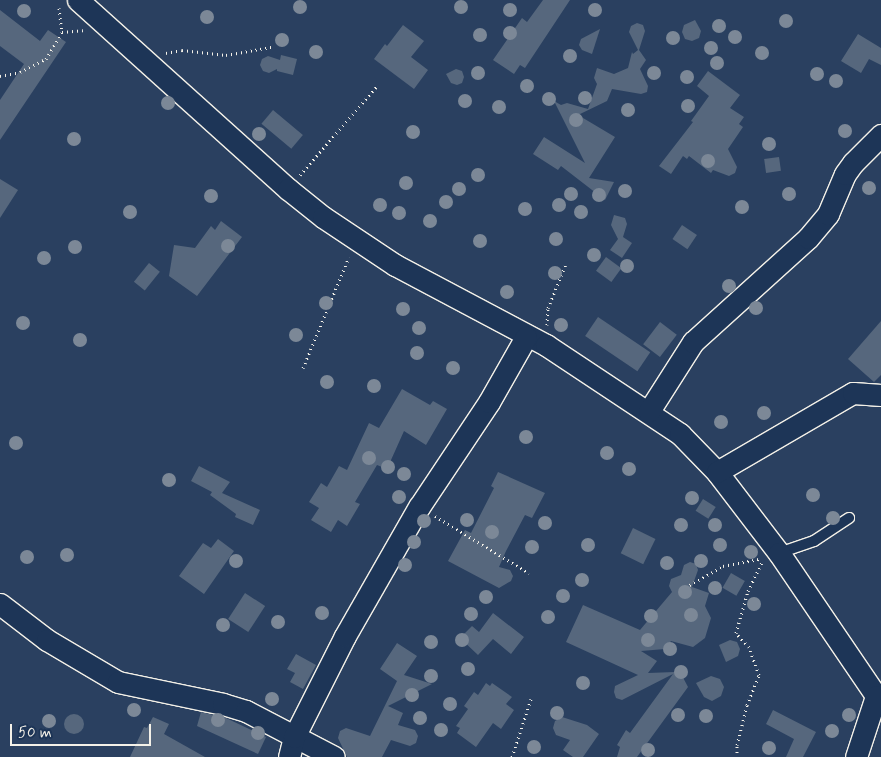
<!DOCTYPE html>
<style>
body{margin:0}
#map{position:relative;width:881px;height:757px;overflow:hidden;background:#2a4060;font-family:Mynerve,sans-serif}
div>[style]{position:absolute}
.building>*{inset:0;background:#56677d;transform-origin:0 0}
.round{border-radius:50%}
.path>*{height:3px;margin-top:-1.5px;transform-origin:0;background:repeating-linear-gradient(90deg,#f4f1e8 0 1px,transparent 0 5px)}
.roads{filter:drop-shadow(1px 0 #f4f1e8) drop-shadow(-1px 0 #f4f1e8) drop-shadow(0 1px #f4f1e8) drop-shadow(0 -1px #f4f1e8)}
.service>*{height:10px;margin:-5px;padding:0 5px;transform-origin:5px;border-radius:5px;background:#1d3557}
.minor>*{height:21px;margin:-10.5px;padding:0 10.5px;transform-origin:10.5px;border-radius:10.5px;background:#1d3557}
.trees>*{width:14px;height:14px;margin:-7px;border-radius:50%;background:#7c8897}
span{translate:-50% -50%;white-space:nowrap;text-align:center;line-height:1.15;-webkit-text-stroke:4.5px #1d3557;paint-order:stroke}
.scale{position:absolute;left:10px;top:724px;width:141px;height:22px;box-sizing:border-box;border:2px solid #f4f1e8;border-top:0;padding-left:6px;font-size:15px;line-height:18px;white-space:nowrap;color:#f4f1e8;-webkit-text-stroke:4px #1d3557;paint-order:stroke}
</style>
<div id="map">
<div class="building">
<div style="clip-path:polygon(543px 0,570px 0,525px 68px,520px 65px,514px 74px,493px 60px,522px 18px,527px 22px)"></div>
<div style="clip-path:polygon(0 10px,40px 41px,48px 30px,66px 42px,0 140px,0 100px,24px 64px,0 46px)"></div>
<div style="clip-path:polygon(695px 20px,701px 31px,699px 38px,692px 41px,685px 39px,682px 32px,684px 25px)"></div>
<div style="clip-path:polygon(637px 23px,643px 25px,645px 31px,639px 50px,646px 60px,640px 69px,648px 86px,647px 92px,641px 94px,612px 89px,607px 101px,578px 115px,615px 137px,589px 178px,614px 182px,605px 200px,561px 166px,558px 170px,533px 154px,544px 137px,585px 163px,554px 101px,561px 105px,567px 103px,588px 109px,597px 84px,594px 78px,597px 68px,614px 74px,628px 68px,632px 52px,633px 54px,638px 50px,629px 32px,631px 26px)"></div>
<div style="clip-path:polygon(403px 25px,424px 41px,411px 57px,428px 70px,414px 89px,374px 59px,385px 44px,387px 46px)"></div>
<div style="clip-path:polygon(600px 29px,592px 54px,582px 50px,579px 45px,581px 39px)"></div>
<div style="clip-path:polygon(858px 34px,881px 48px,881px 65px,869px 59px,861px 73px,841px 61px)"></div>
<div style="clip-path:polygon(281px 55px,297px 59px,293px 75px,277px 71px,277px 69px,269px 73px,263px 71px,260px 65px,262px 59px,268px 56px,280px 60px)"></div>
<div style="clip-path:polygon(456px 69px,462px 71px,464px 77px,462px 83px,457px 85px,451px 83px,446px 74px)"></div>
<div style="clip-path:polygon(708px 71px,740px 95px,730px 108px,744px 117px,739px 124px,743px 127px,728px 149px,737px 167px,735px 173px,729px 176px,713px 170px,711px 173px,689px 156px,687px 159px,683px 156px,671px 174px,659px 166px,693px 122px,691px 121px,709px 96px,697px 86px)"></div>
<div style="left:273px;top:110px;width:39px;height:18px;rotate:40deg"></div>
<div style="left:779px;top:157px;width:14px;height:15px;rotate:82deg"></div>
<div style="clip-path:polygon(0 179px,18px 190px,0 218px)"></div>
<div style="clip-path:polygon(614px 215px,625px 218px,627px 224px,623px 237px,632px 243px,622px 258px,610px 250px,618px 239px,611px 225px)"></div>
<div style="clip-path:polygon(221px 221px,242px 237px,197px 296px,169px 276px,174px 245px,195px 248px,211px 226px,215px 230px)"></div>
<div style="left:682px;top:225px;width:18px;height:17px;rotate:34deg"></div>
<div style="left:606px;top:257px;width:19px;height:17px;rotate:36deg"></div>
<div style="left:149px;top:263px;width:14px;height:24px;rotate:39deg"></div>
<div style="left:598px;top:317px;width:63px;height:23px;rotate:34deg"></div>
<div style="clip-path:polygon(881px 321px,881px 375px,874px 382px,848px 359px)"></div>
<div style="left:660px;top:322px;width:21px;height:28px;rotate:37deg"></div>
<div style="clip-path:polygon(402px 389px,430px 405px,433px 401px,447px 409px,426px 445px,404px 431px,387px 469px,377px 465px,355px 502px,360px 504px,347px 526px,338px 520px,331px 532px,311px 520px,319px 508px,309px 502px,321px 483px,327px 487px,339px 466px,347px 470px,369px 423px,379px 428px)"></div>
<div style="clip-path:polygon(199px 466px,230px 482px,222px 493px,260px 510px,253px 525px,235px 517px,236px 514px,210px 495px,212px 492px,191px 481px)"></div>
<div style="clip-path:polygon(498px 472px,545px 493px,532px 518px,525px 515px,506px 551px,499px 567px,510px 570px,513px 576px,511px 581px,499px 588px,448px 561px,465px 530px,471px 533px,494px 488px,491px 486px)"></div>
<div style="left:703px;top:499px;width:15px;height:14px;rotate:32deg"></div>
<div style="left:633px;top:528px;width:25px;height:28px;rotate:26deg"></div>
<div style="clip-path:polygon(218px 539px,234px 551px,204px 594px,179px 576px,203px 543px,211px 548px)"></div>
<div style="clip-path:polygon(690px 562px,696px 564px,698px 570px,692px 587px,709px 593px,705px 606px,711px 618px,705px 638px,693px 647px,671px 641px,665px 649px,641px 651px,657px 661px,648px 673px,675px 672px,678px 668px,688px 687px,637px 757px,617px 757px,620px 747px,617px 745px,626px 730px,630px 733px,673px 674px,622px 700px,616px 698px,614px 692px,615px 686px,638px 675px,566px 642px,583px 605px,640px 630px,672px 592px,669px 586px,671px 579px,681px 575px,684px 565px)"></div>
<div style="left:731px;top:573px;width:16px;height:17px;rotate:30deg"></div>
<div style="left:245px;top:593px;width:24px;height:31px;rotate:33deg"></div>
<div style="clip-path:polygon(493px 613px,524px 637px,511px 654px,493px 639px,478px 655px,460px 638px,472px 626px,479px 632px)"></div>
<div style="clip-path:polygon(730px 640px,737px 642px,740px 649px,738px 656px,726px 662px,719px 645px)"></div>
<div style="clip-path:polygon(397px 643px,417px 656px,404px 675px,432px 684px,388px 706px,403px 713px,398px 725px,415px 730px,418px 736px,416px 743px,410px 746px,391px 740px,382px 757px,347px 757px,338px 738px,340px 731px,346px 728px,370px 736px,397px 681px,380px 669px)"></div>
<div style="clip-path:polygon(296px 654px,316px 665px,303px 689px,290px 682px,295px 673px,287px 669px)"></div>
<div style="clip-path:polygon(711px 676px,720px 679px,724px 687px,721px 696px,712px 701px,704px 697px,696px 683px)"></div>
<div style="clip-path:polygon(486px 683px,490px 686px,492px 683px,512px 697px,506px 704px,514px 710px,501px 729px,493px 723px,476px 747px,457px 733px,460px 728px,456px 726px,468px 709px,464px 706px,474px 692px,478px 695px)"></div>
<div style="clip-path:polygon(773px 710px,816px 732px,803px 757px,786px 757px,794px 739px,766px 724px)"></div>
<div style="clip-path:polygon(201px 712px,226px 718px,266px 737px,258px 754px,197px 726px)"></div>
<div class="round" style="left:64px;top:714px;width:20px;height:20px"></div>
<div style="clip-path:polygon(153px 717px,169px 724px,164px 734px,205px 757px,130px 757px,144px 727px,147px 728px)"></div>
<div style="clip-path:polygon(562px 717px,587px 725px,599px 734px,583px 757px,573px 757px,563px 750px,570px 740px,556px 735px,553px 728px,555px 721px)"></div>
</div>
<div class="path">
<div style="left:59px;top:8px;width:24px;rotate:83deg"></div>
<div style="left:166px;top:53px;width:16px;rotate:-11deg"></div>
<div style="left:182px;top:50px;width:44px;rotate:6.5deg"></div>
<div style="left:226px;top:55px;width:46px;rotate:-10.1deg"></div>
<div style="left:0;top:76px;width:20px;rotate:-11deg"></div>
<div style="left:20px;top:72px;width:29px;rotate:-27deg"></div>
<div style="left:46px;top:59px;width:31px;rotate:-59deg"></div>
<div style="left:62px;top:32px;width:21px;rotate:-5deg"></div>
<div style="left:300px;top:175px;width:119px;rotate:-49.1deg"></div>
<div style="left:547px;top:325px;width:17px;rotate:-87deg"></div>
<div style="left:548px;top:308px;width:48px;rotate:-67.8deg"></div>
<div style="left:303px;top:368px;width:120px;rotate:-67.5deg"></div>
<div style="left:435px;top:516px;width:110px;rotate:31.2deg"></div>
<div style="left:681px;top:590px;width:48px;rotate:-29.7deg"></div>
<div style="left:723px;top:566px;width:38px;rotate:-11deg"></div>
<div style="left:512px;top:757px;width:61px;rotate:-71.9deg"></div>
<div style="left:737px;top:757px;width:12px;rotate:-90deg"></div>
<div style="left:737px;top:745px;width:41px;rotate:-76deg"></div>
<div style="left:747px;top:705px;width:32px;rotate:-68deg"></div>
<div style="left:759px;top:675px;width:30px;rotate:-110deg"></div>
<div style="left:749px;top:647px;width:19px;rotate:-133deg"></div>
<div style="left:736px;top:633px;width:44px;rotate:-74.1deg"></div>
<div style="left:748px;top:591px;width:32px;rotate:-64deg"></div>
</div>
<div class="roads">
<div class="service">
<div style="left:779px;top:553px;width:37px;rotate:-19deg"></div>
<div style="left:814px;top:541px;width:42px;rotate:-33.3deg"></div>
</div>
<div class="minor">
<div style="left:78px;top:0;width:283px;rotate:42deg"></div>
<div style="left:288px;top:189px;width:45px;rotate:38.7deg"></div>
<div style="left:323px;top:217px;width:87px;rotate:33.7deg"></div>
<div style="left:395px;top:265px;width:171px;rotate:27.9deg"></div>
<div style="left:546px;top:345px;width:161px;rotate:33.6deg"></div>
<div style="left:680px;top:434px;width:53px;rotate:45.8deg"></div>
<div style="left:717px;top:472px;width:102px;rotate:52.6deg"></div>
<div style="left:779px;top:553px;width:181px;rotate:55.8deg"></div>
<div style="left:649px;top:411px;width:82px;rotate:-57.5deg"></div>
<div style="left:693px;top:342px;width:155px;rotate:-42.1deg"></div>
<div style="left:808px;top:238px;width:31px;rotate:-50deg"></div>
<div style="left:828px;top:214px;width:43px;rotate:-67deg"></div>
<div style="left:845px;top:174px;width:14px;rotate:-54deg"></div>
<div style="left:853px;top:163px;width:40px;rotate:-45deg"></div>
<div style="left:717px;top:472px;width:157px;rotate:-30.2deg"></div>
<div style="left:853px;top:393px;width:28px;rotate:4deg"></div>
<div style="left:0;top:604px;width:59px;rotate:37.5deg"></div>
<div style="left:47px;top:640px;width:82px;rotate:30.6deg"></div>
<div style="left:118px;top:682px;width:107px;rotate:11.8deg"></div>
<div style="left:223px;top:704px;width:24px;rotate:17deg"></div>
<div style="left:246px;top:711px;width:99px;rotate:27.6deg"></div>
<div style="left:289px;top:757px;width:21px;rotate:-76deg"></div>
<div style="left:294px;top:737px;width:113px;rotate:-63.2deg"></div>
<div style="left:345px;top:636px;width:149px;rotate:-60.2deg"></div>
<div style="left:419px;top:507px;width:126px;rotate:-56.3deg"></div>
<div style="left:489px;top:402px;width:75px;rotate:-60.4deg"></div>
<div style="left:856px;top:757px;width:64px;rotate:-71.8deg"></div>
</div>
</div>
<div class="trees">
<div style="left:300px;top:7px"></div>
<div style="left:461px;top:7px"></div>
<div style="left:510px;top:10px"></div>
<div style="left:595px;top:10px"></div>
<div style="left:24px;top:11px"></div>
<div style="left:207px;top:17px"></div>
<div style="left:786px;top:21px"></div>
<div style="left:719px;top:26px"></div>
<div style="left:510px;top:33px"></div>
<div style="left:480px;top:35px"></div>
<div style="left:735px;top:37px"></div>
<div style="left:673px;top:38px"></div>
<div style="left:282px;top:40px"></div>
<div style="left:711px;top:48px"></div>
<div style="left:316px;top:52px"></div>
<div style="left:762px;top:53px"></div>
<div style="left:570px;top:56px"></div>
<div style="left:717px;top:63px"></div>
<div style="left:478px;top:73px"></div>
<div style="left:654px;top:73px"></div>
<div style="left:817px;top:74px"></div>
<div style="left:687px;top:77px"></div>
<div style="left:836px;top:81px"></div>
<div style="left:527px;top:86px"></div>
<div style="left:585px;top:98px"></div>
<div style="left:549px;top:99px"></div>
<div style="left:465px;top:101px"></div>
<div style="left:168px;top:103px"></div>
<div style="left:688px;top:106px"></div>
<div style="left:499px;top:107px"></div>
<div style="left:628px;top:110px"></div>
<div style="left:576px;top:120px"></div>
<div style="left:845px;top:131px"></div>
<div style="left:413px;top:132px"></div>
<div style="left:259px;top:134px"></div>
<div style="left:74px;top:139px"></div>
<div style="left:769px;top:144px"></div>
<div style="left:708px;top:161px"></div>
<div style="left:478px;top:175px"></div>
<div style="left:406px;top:183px"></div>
<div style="left:869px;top:188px"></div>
<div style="left:459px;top:189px"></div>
<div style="left:625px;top:191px"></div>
<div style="left:571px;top:194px"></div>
<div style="left:789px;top:194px"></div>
<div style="left:599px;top:195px"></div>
<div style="left:211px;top:196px"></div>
<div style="left:446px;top:202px"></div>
<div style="left:380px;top:205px"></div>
<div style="left:559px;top:205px"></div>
<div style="left:742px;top:207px"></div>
<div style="left:525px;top:209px"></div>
<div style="left:130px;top:212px"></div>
<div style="left:581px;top:212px"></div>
<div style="left:399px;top:213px"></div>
<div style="left:430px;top:221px"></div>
<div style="left:556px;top:239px"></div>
<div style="left:480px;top:241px"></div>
<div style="left:228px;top:246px"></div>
<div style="left:75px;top:247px"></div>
<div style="left:594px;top:255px"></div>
<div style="left:44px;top:258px"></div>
<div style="left:627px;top:266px"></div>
<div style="left:555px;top:273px"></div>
<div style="left:729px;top:286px"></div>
<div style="left:507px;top:292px"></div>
<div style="left:326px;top:303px"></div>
<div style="left:756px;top:308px"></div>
<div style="left:403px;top:309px"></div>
<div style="left:23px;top:323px"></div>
<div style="left:561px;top:325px"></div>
<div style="left:419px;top:328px"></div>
<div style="left:296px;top:335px"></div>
<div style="left:80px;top:340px"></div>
<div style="left:417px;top:353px"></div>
<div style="left:453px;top:368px"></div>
<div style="left:327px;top:382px"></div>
<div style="left:374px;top:386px"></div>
<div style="left:764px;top:413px"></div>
<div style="left:721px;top:422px"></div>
<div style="left:526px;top:437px"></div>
<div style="left:16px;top:443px"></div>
<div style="left:607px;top:453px"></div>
<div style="left:369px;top:458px"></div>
<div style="left:388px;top:467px"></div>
<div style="left:629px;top:469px"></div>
<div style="left:404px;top:474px"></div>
<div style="left:169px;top:480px"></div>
<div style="left:813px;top:495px"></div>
<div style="left:399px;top:497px"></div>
<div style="left:692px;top:498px"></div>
<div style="left:833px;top:518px"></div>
<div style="left:467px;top:520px"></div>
<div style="left:424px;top:521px"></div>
<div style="left:545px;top:523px"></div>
<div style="left:681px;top:525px"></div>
<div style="left:715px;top:525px"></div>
<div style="left:492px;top:532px"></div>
<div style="left:414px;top:542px"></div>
<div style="left:588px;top:545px"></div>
<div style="left:720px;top:545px"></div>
<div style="left:532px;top:547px"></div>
<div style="left:751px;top:552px"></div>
<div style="left:67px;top:555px"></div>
<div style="left:27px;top:557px"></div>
<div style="left:236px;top:561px"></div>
<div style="left:701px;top:561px"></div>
<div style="left:667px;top:563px"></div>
<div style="left:405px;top:565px"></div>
<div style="left:582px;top:580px"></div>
<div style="left:715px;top:588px"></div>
<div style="left:685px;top:592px"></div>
<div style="left:563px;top:596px"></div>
<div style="left:486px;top:597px"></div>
<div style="left:754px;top:604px"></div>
<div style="left:322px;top:613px"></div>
<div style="left:471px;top:614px"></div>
<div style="left:691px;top:615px"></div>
<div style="left:651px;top:616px"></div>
<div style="left:548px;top:617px"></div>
<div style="left:278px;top:622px"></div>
<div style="left:223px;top:625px"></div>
<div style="left:462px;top:640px"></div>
<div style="left:648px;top:640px"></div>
<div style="left:431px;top:642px"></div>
<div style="left:670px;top:649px"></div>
<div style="left:468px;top:669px"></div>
<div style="left:681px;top:672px"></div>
<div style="left:431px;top:676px"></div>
<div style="left:583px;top:683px"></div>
<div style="left:412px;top:695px"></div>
<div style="left:272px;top:699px"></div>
<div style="left:450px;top:704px"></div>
<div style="left:134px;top:710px"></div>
<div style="left:557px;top:713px"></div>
<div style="left:678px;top:715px"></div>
<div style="left:849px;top:715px"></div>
<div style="left:706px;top:716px"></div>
<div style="left:420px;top:718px"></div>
<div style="left:218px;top:720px"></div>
<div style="left:49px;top:721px"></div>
<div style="left:441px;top:730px"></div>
<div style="left:832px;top:731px"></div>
<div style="left:258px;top:733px"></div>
<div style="left:534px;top:747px"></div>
<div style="left:769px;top:748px"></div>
<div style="left:648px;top:750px"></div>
</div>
<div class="scale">50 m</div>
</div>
